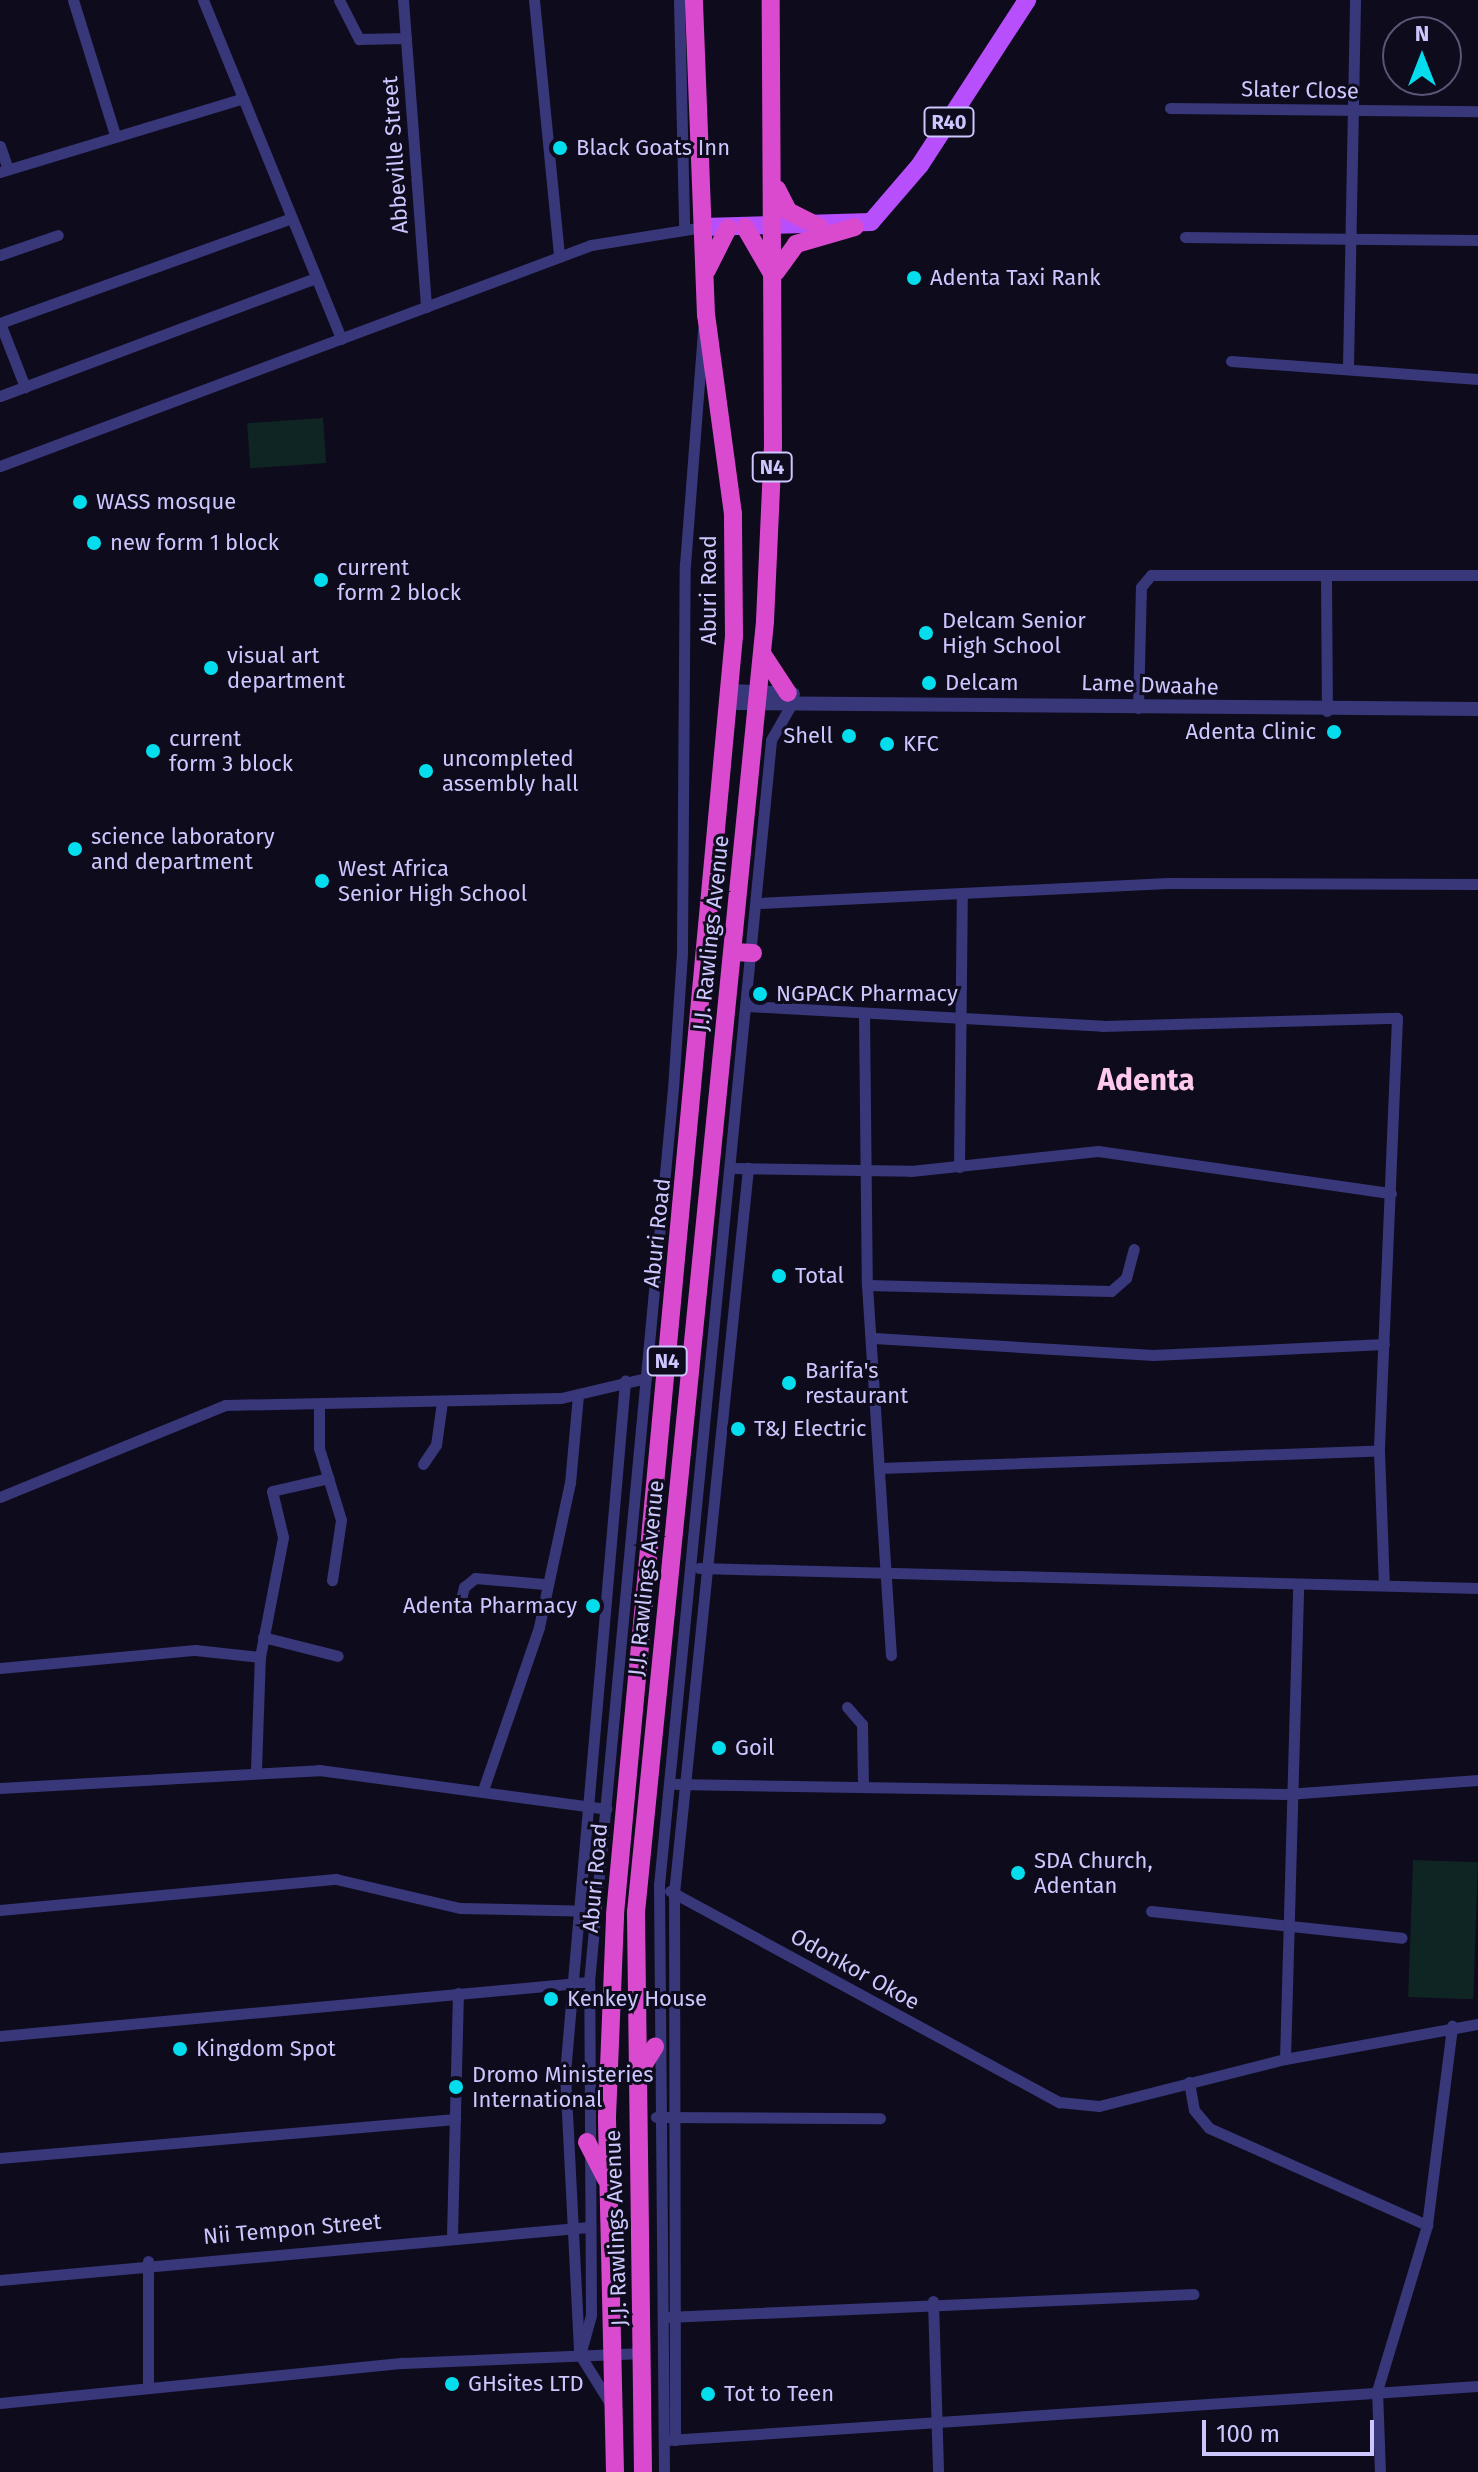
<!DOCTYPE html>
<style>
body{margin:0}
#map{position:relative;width:1478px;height:2472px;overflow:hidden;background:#0e0b1c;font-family:"Fira Sans",sans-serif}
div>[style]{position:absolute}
.green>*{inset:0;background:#0f2524;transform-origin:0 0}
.minor>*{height:11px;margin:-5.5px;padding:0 5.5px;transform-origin:5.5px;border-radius:5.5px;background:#37377a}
.tertiary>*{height:14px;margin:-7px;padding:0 7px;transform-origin:7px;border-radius:7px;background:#37377a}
.primary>*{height:18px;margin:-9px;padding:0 9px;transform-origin:9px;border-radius:9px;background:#b750fc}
.trunk>*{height:18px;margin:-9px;padding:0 9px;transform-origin:9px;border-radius:9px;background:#da4acf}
.dots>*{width:22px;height:22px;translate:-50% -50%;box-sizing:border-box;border:4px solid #0e0b1c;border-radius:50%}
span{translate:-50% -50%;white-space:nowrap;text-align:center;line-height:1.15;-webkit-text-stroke:6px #0e0b1c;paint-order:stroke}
.shield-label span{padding:2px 6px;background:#0e0b1c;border:2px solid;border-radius:6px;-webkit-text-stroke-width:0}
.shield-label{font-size:20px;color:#ccc7fe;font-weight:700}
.street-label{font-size:22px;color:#ccc7fe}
.poi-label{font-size:22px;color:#ccc7fe}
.left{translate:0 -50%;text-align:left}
.right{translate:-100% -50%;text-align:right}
.district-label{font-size:30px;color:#fec9ec;font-weight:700}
.north{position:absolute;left:1382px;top:16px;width:80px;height:80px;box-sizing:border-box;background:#0e0b1c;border:2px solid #5a5676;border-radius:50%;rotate:0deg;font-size:22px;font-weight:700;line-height:32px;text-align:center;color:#ccc7fe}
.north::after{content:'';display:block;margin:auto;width:28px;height:36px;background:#04dded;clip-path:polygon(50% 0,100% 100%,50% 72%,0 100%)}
.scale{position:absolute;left:1202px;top:2420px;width:172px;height:36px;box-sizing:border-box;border:4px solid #ccc7fe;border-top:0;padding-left:10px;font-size:24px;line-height:28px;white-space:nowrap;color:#ccc7fe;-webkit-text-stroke:6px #0e0b1c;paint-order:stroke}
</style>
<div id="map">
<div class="green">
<div style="left:323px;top:418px;width:45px;height:76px;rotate:86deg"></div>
<div style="left:1413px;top:1860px;width:65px;height:137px;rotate:2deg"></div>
</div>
<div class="minor">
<div style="left:73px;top:0;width:141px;rotate:72.7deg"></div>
<div style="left:203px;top:0;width:366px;rotate:67.8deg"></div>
<div style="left:339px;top:0;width:44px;rotate:62.9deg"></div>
<div style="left:359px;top:39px;width:47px;rotate:-1.2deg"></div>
<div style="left:403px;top:0;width:308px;rotate:85.7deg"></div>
<div style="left:534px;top:0;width:258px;rotate:84.4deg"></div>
<div style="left:679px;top:0;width:228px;rotate:88.7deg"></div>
<div style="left:1170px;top:108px;width:308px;rotate:0.6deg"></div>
<div style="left:0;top:146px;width:24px;rotate:71deg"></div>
<div style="left:0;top:172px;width:254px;rotate:-16.9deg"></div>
<div style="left:1185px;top:237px;width:293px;rotate:0.6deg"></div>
<div style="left:0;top:255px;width:61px;rotate:-19deg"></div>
<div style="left:0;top:323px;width:310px;rotate:-19.8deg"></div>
<div style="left:0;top:323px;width:69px;rotate:68.7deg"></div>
<div style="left:1231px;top:361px;width:248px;rotate:4.2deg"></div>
<div style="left:1348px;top:367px;width:367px;rotate:-88.9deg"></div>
<div style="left:0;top:396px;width:337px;rotate:-20.5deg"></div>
<div style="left:0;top:466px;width:631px;rotate:-20.5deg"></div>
<div style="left:591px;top:245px;width:113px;rotate:-9.1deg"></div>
<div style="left:1326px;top:577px;width:134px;rotate:89.6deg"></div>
<div style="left:1138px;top:708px;width:121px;rotate:-88.6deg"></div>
<div style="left:1141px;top:587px;width:16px;rotate:-50deg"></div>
<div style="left:1151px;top:575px;width:327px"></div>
<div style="left:759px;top:903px;width:409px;rotate:-2.8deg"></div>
<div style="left:1168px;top:883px;width:310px;rotate:0.2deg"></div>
<div style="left:748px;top:1006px;width:355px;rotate:3.2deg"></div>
<div style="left:1102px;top:1026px;width:295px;rotate:-1.6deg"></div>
<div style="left:1397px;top:1018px;width:433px;rotate:92.4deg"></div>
<div style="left:1379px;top:1451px;width:134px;rotate:87.9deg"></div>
<div style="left:864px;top:1014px;width:271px;rotate:89.4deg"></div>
<div style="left:867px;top:1285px;width:371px;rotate:86.3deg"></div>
<div style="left:959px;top:1167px;width:272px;rotate:-89.4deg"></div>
<div style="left:730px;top:1168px;width:181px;rotate:0.9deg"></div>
<div style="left:911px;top:1171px;width:188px;rotate:-6.1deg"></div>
<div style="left:1098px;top:1151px;width:296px;rotate:8.2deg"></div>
<div style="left:867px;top:1285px;width:244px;rotate:1.4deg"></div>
<div style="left:1111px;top:1291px;width:20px;rotate:-41deg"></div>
<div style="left:1126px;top:1278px;width:30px;rotate:-75deg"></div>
<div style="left:874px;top:1338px;width:280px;rotate:3.5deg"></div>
<div style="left:1153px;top:1355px;width:231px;rotate:-2.7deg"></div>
<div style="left:319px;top:1404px;width:44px;rotate:90deg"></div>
<div style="left:319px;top:1448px;width:75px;rotate:73deg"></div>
<div style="left:341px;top:1520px;width:61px;rotate:98.5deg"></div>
<div style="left:423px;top:1464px;width:23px;rotate:-56deg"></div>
<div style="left:436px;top:1445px;width:43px;rotate:-82.1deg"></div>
<div style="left:880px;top:1468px;width:499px;rotate:-2deg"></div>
<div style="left:0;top:1497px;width:243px;rotate:-22.2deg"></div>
<div style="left:225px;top:1405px;width:336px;rotate:-1.2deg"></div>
<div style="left:561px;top:1398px;width:87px;rotate:-13.2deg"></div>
<div style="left:699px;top:1568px;width:779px;rotate:1.47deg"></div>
<div style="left:459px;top:1607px;width:21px;rotate:-76deg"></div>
<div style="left:464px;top:1587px;width:14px;rotate:-39deg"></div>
<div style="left:475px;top:1578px;width:69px;rotate:5deg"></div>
<div style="left:263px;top:1637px;width:77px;rotate:14.2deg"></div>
<div style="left:0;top:1668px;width:196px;rotate:-5.3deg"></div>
<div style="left:195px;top:1650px;width:65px;rotate:6.1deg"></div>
<div style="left:847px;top:1707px;width:23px;rotate:49deg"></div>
<div style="left:862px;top:1724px;width:63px;rotate:89.1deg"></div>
<div style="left:256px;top:1769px;width:112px;rotate:-88deg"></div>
<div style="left:260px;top:1657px;width:122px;rotate:-79.1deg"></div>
<div style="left:283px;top:1537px;width:47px;rotate:-103.4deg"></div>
<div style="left:272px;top:1491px;width:58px;rotate:-12.8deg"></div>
<div style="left:676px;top:1784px;width:611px;rotate:0.94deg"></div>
<div style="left:1287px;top:1794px;width:192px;rotate:-4.2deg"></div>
<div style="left:0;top:1788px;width:320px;rotate:-3.2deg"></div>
<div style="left:319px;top:1770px;width:290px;rotate:7.7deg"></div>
<div style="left:483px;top:1790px;width:172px;rotate:-71deg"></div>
<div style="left:539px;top:1627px;width:147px;rotate:-77.9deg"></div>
<div style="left:570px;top:1483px;width:88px;rotate:-84.8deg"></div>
<div style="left:670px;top:1891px;width:443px;rotate:28.5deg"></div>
<div style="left:1059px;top:2102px;width:40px;rotate:5.7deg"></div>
<div style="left:1099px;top:2106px;width:192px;rotate:-14.2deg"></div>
<div style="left:1285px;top:2059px;width:196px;rotate:-10.3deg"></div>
<div style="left:0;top:1910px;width:337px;rotate:-5.3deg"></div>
<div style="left:336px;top:1879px;width:127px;rotate:13.2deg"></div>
<div style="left:460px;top:1908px;width:136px;rotate:1.3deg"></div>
<div style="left:1151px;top:1911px;width:252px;rotate:6.1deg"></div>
<div style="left:0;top:2036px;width:591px;rotate:-5.24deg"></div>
<div style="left:1285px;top:2059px;width:475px;rotate:-88.4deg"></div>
<div style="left:1189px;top:2082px;width:28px;rotate:80deg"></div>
<div style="left:1194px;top:2110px;width:23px;rotate:50deg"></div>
<div style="left:1209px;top:2128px;width:239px;rotate:24deg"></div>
<div style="left:656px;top:2117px;width:224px;rotate:0.3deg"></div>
<div style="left:0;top:2158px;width:457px;rotate:-4.9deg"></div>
<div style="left:452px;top:2236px;width:243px;rotate:-88.6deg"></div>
<div style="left:0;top:2280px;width:591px;rotate:-5.14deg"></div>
<div style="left:933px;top:2301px;width:171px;rotate:88.3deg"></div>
<div style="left:667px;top:2317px;width:527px;rotate:-2.5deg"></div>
<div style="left:579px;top:2350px;width:277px;rotate:-92.9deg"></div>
<div style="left:565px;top:2073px;width:695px;rotate:-85.04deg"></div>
<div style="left:148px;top:2388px;width:127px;rotate:-90deg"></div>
<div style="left:0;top:2403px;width:405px;rotate:-5.7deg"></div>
<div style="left:403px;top:2363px;width:241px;rotate:-2.4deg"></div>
<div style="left:613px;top:2408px;width:62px;rotate:-121.9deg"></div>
<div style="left:580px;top:2355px;width:41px;rotate:-74.6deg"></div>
<div style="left:591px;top:2315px;width:333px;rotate:-90.3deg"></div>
<div style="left:589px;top:1982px;width:897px;rotate:-84.63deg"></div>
<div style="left:673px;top:1089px;width:137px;rotate:-86.2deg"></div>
<div style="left:682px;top:952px;width:387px;rotate:-89.6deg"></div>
<div style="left:685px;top:565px;width:236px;rotate:-85.6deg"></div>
<div style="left:668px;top:2440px;width:812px;rotate:-3.81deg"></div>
<div style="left:675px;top:2440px;width:547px;rotate:-90.1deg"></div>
<div style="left:674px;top:1893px;width:729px;rotate:-84.17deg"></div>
<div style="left:664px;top:2472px;width:587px;rotate:-90.49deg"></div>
<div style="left:659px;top:1885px;width:1150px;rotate:-84.41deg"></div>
<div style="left:771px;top:740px;width:40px;rotate:-60.3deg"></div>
<div style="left:1380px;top:2472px;width:81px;rotate:-92.1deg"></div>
<div style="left:1377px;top:2391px;width:173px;rotate:-73.2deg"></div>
<div style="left:1427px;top:2225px;width:201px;rotate:-82.8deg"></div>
</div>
<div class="tertiary">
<div style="left:731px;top:691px;width:62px;rotate:2.8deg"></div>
<div style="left:731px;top:703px;width:747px;rotate:0.46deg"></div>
</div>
<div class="primary">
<div style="left:703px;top:227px;width:168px;rotate:-1.7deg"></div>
<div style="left:871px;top:222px;width:75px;rotate:-49.3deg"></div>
<div style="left:920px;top:165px;width:197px;rotate:-57deg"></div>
</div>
<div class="trunk">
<div style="left:777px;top:189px;width:25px;rotate:63deg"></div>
<div style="left:788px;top:211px;width:36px;rotate:27deg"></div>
<div style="left:745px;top:227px;width:52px;rotate:60deg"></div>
<div style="left:707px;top:270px;width:47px;rotate:-63.4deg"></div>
<div style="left:776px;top:272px;width:34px;rotate:-54deg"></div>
<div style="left:796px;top:244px;width:61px;rotate:-16.1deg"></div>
<div style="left:763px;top:655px;width:45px;rotate:56.7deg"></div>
<div style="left:733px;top:952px;width:20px;rotate:3deg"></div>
<div style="left:636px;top:2077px;width:36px;rotate:-58deg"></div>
<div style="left:587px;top:2142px;width:42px;rotate:62.8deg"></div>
<div style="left:615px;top:2472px;width:355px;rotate:-91.3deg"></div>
<div style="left:607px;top:2117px;width:203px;rotate:-87.7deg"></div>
<div style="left:615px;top:1914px;width:1284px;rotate:-84.68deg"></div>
<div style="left:734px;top:636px;width:122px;rotate:-90.5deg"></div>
<div style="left:733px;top:514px;width:201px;rotate:-97.7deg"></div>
<div style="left:706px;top:315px;width:315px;rotate:-92.2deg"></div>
<div style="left:643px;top:2472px;width:560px;rotate:-90.72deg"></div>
<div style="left:636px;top:1912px;width:1297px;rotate:-84.29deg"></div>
<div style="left:765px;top:621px;width:174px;rotate:-87.4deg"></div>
<div style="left:773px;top:447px;width:447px;rotate:-90.3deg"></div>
</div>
<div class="dots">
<div style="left:560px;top:148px;background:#04dded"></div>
<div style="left:914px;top:278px;background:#04dded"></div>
<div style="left:80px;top:502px;background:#04dded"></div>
<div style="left:94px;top:543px;background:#04dded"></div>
<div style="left:321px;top:580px;background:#04dded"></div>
<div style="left:926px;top:633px;background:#04dded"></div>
<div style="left:211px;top:668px;background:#04dded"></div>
<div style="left:929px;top:683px;background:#04dded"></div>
<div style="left:1334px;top:732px;background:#04dded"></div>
<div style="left:849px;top:736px;background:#04dded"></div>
<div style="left:887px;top:744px;background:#04dded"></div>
<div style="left:153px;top:751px;background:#04dded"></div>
<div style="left:426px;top:771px;background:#04dded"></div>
<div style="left:75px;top:849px;background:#04dded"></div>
<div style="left:322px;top:881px;background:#04dded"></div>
<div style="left:760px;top:994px;background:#04dded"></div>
<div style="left:779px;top:1276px;background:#04dded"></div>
<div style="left:789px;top:1383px;background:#04dded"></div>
<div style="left:738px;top:1429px;background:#04dded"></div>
<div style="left:593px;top:1606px;background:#04dded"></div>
<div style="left:719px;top:1748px;background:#04dded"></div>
<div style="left:1018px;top:1873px;background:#04dded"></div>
<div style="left:551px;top:1999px;background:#04dded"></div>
<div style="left:180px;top:2049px;background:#04dded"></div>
<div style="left:456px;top:2087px;background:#04dded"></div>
<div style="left:452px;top:2384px;background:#04dded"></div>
<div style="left:708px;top:2394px;background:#04dded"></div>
</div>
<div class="shield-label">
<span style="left:949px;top:122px">R40</span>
<span style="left:772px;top:467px">N4</span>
<span style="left:667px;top:1361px">N4</span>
</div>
<div class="street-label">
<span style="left:1300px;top:90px;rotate:1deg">Slater Close</span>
<span style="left:395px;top:155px;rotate:-94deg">Abbeville Street</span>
<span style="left:709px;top:590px;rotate:-90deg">Aburi Road</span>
<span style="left:1150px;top:685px;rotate:2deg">Lame Dwaahe</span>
<span style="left:711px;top:933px;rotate:-84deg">J.J. Rawlings Avenue</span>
<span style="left:657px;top:1233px;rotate:-84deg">Aburi Road</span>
<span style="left:646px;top:1578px;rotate:-84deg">J.J. Rawlings Avenue</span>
<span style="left:595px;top:1878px;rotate:-85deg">Aburi Road</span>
<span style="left:855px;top:1969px;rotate:29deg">Odonkor Okoe</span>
<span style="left:616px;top:2228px;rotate:-92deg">J.J. Rawlings Avenue</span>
<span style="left:292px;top:2229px;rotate:-5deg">Nii Tempon Street</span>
</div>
<div class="poi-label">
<span class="left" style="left:576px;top:148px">Black Goats Inn</span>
<span class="left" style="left:930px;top:278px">Adenta Taxi Rank</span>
<span class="left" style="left:96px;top:502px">WASS mosque</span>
<span class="left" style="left:110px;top:543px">new form 1 block</span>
<span class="left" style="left:337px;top:580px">current<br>form 2 block</span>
<span class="left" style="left:942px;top:633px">Delcam Senior<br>High School</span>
<span class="left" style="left:227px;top:668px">visual art<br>department</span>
<span class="left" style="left:945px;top:683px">Delcam</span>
<span class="right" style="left:1316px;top:732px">Adenta Clinic</span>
<span class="right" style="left:833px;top:736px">Shell</span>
<span class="left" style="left:169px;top:751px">current<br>form 3 block</span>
<span class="left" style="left:903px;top:744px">KFC</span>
<span class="left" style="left:442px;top:771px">uncompleted<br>assembly hall</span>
<span class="left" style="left:91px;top:849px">science laboratory<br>and department</span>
<span class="left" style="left:338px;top:881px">West Africa<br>Senior High School</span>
<span class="left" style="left:776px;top:994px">NGPACK Pharmacy</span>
<span class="left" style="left:795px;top:1276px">Total</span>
<span class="left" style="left:805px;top:1383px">Barifa's<br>restaurant</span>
<span class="left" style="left:754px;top:1429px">T&amp;J Electric</span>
<span class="right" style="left:577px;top:1606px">Adenta Pharmacy</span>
<span class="left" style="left:735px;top:1748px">Goil</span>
<span class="left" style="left:1034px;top:1873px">SDA Church,<br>Adentan</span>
<span class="left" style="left:567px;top:1999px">Kenkey House</span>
<span class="left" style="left:196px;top:2049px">Kingdom Spot</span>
<span class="left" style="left:472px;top:2087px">Dromo Ministeries<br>International</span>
<span class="left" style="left:468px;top:2384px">GHsites LTD</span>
<span class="left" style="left:724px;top:2394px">Tot to Teen</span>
</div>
<div class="district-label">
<span style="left:1146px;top:1080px">Adenta</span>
</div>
<div class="north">N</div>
<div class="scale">100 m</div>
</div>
